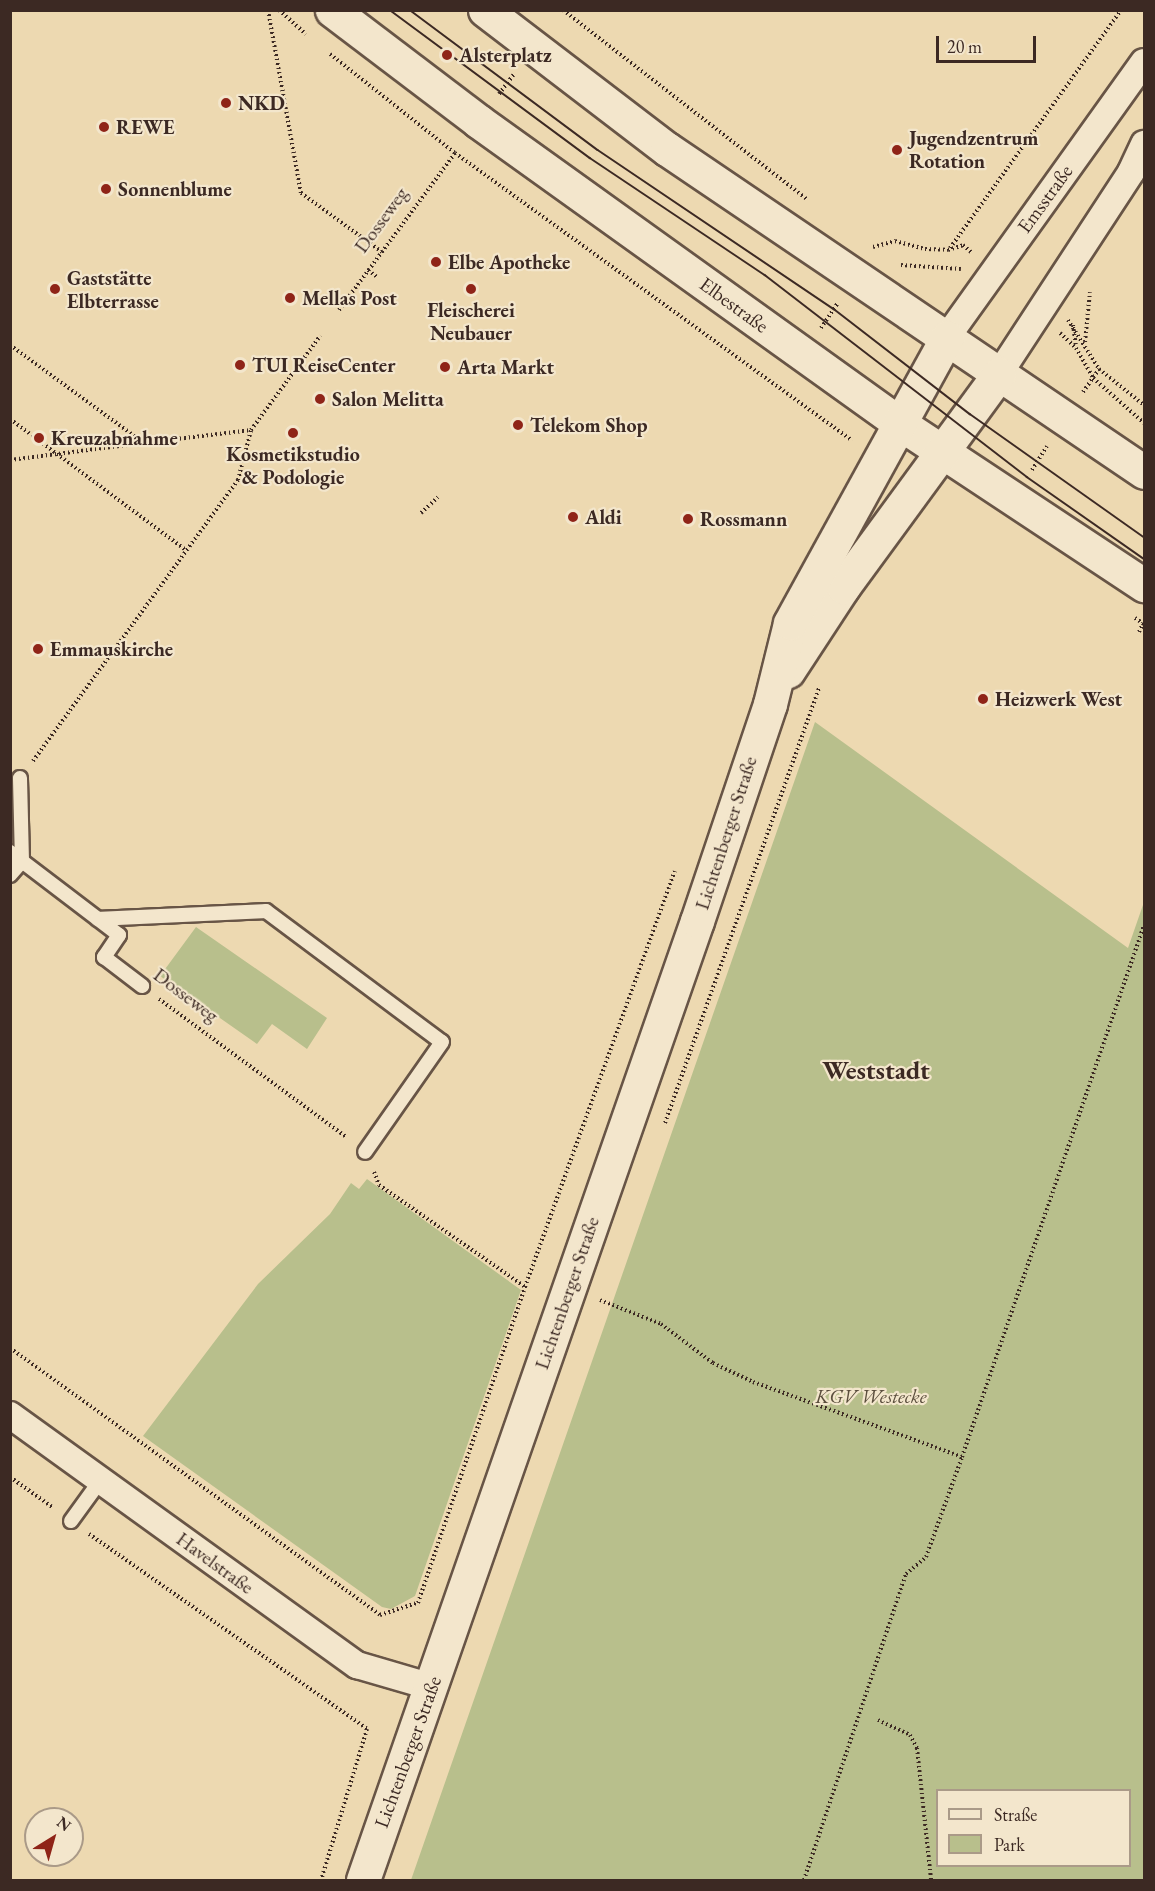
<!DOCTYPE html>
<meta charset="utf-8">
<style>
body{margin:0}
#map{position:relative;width:1155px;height:1891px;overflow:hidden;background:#edd9b1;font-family:"EB Garamond",serif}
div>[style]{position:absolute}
.green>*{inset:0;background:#b8bf8c}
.path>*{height:4px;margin-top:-2px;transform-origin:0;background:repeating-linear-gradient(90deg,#3c2923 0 1.5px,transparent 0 4.5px)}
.roads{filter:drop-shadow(2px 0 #685546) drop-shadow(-2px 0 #685546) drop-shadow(0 2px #685546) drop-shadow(0 -2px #685546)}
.lane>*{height:14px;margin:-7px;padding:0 7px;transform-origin:7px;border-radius:7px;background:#f3e6cc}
.street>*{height:26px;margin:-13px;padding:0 13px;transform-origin:13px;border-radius:13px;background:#f3e6cc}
.secondary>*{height:33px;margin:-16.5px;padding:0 16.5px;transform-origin:16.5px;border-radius:16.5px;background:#f3e6cc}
.tram>*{height:1.5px;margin:-0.75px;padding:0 0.75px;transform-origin:0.75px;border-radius:0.75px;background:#3c2923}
.dots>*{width:16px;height:16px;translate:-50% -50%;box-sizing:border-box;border:3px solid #f3e6cc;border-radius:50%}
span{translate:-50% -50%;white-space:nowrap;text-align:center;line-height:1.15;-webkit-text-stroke:4.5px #f3e6cc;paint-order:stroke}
.poi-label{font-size:20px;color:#3c2923;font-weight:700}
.left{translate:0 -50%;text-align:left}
.street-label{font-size:20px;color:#3c2923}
.park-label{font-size:20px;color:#5b4e3d;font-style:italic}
.district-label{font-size:26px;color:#3c2923;font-weight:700}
.frame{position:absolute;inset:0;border:12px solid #3c2923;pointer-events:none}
.legend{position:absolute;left:936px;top:1789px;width:195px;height:78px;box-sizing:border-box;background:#f3e6cc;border:2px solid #aa9a88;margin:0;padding:8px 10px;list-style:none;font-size:18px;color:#3c2923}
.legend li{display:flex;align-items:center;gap:12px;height:30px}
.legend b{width:30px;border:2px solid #aa9a88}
.north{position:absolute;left:24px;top:1807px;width:60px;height:60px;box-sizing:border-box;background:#f3e6cc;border:2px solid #aa9a88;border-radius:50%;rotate:37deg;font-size:16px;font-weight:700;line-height:24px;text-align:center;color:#3c2923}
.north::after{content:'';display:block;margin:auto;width:21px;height:27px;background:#8f2418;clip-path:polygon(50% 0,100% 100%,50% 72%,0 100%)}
.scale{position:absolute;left:936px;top:36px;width:100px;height:27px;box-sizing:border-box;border:3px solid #3c2923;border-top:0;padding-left:8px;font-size:18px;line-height:21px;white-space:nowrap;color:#3c2923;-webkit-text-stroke:4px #f3e6cc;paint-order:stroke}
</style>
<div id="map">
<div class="green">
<div style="clip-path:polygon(evenodd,815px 722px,1128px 948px,1144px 902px,1144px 1880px,411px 1880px,815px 722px,938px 1790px,1130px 1790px,1130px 1866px,938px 1866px,938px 1790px)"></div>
<div style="clip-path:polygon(196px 927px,327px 1018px,307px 1049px,272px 1024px,257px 1044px,160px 976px)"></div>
<div style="clip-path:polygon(367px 1179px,521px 1290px,415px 1596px,391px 1609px,382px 1607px,143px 1436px,258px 1284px,330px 1214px,351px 1183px,359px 1189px)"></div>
</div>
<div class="path">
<div style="left:268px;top:10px;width:186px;rotate:79.8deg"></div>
<div style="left:301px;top:193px;width:100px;rotate:36.1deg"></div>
<div style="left:279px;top:10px;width:36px;rotate:42deg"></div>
<div style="left:563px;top:10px;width:310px;rotate:37.8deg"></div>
<div style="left:330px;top:54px;width:159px;rotate:38.4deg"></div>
<div style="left:455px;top:153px;width:490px;rotate:35.9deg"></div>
<div style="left:499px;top:94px;width:25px;rotate:-53deg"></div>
<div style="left:873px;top:247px;width:23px;rotate:-15deg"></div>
<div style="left:895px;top:241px;width:31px;rotate:15deg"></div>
<div style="left:925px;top:249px;width:23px;rotate:2deg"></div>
<div style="left:948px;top:250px;width:16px;rotate:-18deg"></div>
<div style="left:963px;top:245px;width:11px;rotate:41deg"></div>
<div style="left:950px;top:248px;width:293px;rotate:-54.3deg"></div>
<div style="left:901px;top:265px;width:60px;rotate:3.8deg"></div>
<div style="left:368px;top:270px;width:11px;rotate:38deg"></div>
<div style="left:339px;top:310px;width:195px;rotate:-53.5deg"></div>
<div style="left:1068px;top:320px;width:58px;rotate:57.7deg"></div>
<div style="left:1099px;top:369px;width:58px;rotate:38.7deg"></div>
<div style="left:1073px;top:325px;width:22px;rotate:82deg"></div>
<div style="left:821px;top:328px;width:29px;rotate:-56deg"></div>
<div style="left:1060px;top:333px;width:22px;rotate:43deg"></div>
<div style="left:1076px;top:348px;width:34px;rotate:60deg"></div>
<div style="left:1093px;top:378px;width:68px;rotate:41.4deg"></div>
<div style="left:1085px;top:342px;width:50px;rotate:-84.3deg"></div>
<div style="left:10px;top:345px;width:166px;rotate:36.2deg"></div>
<div style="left:144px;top:443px;width:108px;rotate:-6.9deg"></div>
<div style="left:1083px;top:392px;width:28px;rotate:-55deg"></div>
<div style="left:10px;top:419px;width:219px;rotate:36.7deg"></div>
<div style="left:10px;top:460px;width:134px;rotate:-7.3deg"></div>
<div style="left:1032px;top:470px;width:28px;rotate:-58deg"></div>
<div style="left:421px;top:513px;width:23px;rotate:-43deg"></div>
<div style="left:1135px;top:618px;width:11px;rotate:34deg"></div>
<div style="left:1139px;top:632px;width:10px;rotate:-66deg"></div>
<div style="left:33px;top:761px;width:348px;rotate:-53.9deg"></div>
<div style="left:238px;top:480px;width:52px;rotate:-75.4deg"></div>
<div style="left:251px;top:430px;width:117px;rotate:-53.7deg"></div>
<div style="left:159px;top:999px;width:232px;rotate:36.4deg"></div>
<div style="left:665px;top:1123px;width:461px;rotate:-70.5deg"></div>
<div style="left:374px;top:1172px;width:14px;rotate:69deg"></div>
<div style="left:379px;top:1185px;width:178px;rotate:34.9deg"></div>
<div style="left:600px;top:1300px;width:66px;rotate:21.5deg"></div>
<div style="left:661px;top:1324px;width:65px;rotate:36.9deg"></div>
<div style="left:713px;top:1363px;width:44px;rotate:25.4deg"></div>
<div style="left:753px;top:1382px;width:222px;rotate:19.7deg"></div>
<div style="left:10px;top:1348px;width:456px;rotate:35.8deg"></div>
<div style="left:380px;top:1615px;width:40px;rotate:-18deg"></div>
<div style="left:418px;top:1603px;width:334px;rotate:-71.3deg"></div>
<div style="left:525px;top:1287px;width:442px;rotate:-70.2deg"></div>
<div style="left:10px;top:1477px;width:52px;rotate:35.5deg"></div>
<div style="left:89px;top:1534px;width:340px;rotate:35deg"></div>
<div style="left:367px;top:1729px;width:158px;rotate:106.9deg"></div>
<div style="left:878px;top:1720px;width:35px;rotate:25deg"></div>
<div style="left:910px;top:1735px;width:15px;rotate:62deg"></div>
<div style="left:917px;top:1748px;width:133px;rotate:83.9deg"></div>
<div style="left:804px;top:1880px;width:323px;rotate:-71.6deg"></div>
<div style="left:906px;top:1574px;width:26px;rotate:-40deg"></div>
<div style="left:926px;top:1557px;width:106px;rotate:-70.2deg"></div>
<div style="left:962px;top:1457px;width:562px;rotate:-71.11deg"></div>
</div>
<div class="roads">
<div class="lane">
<div style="left:10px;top:852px;width:137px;rotate:37.3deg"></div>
<div style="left:119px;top:935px;width:27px;rotate:124deg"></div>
<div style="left:104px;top:957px;width:48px;rotate:37.3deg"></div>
<div style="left:10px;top:875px;width:18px;rotate:-49deg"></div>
<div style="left:22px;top:861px;width:83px;rotate:-91.4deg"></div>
<div style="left:98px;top:919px;width:168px;rotate:-2.7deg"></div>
<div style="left:266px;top:911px;width:219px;rotate:36.7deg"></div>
<div style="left:442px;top:1042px;width:134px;rotate:125deg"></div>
<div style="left:71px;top:1521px;width:49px;rotate:-54.1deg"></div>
</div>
<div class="street">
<div style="left:947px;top:337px;width:338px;rotate:-54.4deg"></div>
<div style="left:999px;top:374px;width:241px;rotate:-56.8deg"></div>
<div style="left:1131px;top:172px;width:31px;rotate:-65deg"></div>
<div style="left:10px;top:1415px;width:428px;rotate:35.8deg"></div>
<div style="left:357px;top:1665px;width:78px;rotate:16.3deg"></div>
</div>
<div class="secondary">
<div style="left:332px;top:10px;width:183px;rotate:37.2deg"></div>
<div style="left:478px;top:121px;width:518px;rotate:35.65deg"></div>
<div style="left:899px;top:423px;width:294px;rotate:33.5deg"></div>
<div style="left:485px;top:10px;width:229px;rotate:37.4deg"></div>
<div style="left:667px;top:149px;width:576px;rotate:34.1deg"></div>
<div style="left:788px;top:671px;width:100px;rotate:-56.8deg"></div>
<div style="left:843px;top:587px;width:264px;rotate:-53.8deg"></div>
<div style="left:363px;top:1880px;width:1015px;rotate:-70.8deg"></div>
<div style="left:697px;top:921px;width:229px;rotate:-71.4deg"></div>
<div style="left:770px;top:704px;width:83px;rotate:-76.1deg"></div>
<div style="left:790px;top:623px;width:326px;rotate:-61.2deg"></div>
</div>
</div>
<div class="tram">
<div style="left:390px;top:10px;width:249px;rotate:36.5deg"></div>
<div style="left:590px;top:158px;width:211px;rotate:33.8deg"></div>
<div style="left:765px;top:275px;width:331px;rotate:37.6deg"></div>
<div style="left:1027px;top:477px;width:143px;rotate:35deg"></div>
<div style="left:410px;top:10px;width:234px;rotate:36.7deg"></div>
<div style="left:598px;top:150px;width:285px;rotate:34deg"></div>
<div style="left:834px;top:309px;width:172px;rotate:37.7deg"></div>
<div style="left:970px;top:414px;width:213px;rotate:35.3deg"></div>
</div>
<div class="dots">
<div style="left:447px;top:55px;background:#8f2418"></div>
<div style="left:226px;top:103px;background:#8f2418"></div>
<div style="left:104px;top:127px;background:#8f2418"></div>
<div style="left:897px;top:150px;background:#8f2418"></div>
<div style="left:106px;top:189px;background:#8f2418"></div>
<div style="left:436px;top:262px;background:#8f2418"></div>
<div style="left:55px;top:289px;background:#8f2418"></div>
<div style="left:471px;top:289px;background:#8f2418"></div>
<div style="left:290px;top:298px;background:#8f2418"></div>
<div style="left:240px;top:365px;background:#8f2418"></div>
<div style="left:445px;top:367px;background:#8f2418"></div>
<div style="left:320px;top:399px;background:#8f2418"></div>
<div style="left:518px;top:425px;background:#8f2418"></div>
<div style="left:293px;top:433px;background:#8f2418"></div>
<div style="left:39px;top:438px;background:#8f2418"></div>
<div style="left:573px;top:517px;background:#8f2418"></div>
<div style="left:688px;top:519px;background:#8f2418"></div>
<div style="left:38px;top:649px;background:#8f2418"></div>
<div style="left:983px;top:699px;background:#8f2418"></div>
</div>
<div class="poi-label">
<span class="left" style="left:459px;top:55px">Alsterplatz</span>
<span class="left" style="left:238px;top:103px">NKD</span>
<span class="left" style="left:116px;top:127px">REWE</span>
<span class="left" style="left:909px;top:150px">Jugendzentrum<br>Rotation</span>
<span class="left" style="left:118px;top:189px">Sonnenblume</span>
<span class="left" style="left:448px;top:262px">Elbe Apotheke</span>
<span class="left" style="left:67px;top:290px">Gaststätte<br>Elbterrasse</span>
<span class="left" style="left:302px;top:298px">Mellas Post</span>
<span style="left:471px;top:322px">Fleischerei<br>Neubauer</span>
<span class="left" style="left:252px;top:365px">TUI ReiseCenter</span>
<span class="left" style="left:457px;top:367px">Arta Markt</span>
<span class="left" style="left:332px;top:399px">Salon Melitta</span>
<span class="left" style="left:530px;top:425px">Telekom Shop</span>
<span class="left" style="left:51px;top:438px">Kreuzabnahme</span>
<span style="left:293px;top:466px">Kosmetikstudio<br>&amp; Podologie</span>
<span class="left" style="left:585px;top:517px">Aldi</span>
<span class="left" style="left:700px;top:519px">Rossmann</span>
<span class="left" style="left:50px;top:649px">Emmauskirche</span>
<span class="left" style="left:995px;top:699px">Heizwerk West</span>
</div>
<div class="street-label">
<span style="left:1045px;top:199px;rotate:-54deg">Emsstraße</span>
<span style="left:381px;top:220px;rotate:-54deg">Dosseweg</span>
<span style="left:734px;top:305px;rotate:36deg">Elbestraße</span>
<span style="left:726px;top:833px;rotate:-72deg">Lichtenberger Straße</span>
<span style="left:186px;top:995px;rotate:37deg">Dosseweg</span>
<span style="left:567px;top:1293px;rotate:-71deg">Lichtenberger Straße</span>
<span style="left:215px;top:1563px;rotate:36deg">Havelstraße</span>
<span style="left:408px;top:1752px;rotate:-70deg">Lichtenberger Straße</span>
</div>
<div class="park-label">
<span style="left:871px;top:1396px">KGV Westecke</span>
</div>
<div class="district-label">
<span style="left:876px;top:1071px">Weststadt</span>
</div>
<div class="frame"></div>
<ul class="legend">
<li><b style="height:8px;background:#f3e6cc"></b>Straße</li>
<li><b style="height:16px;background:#b8bf8c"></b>Park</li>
</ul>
<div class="north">N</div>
<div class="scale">20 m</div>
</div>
